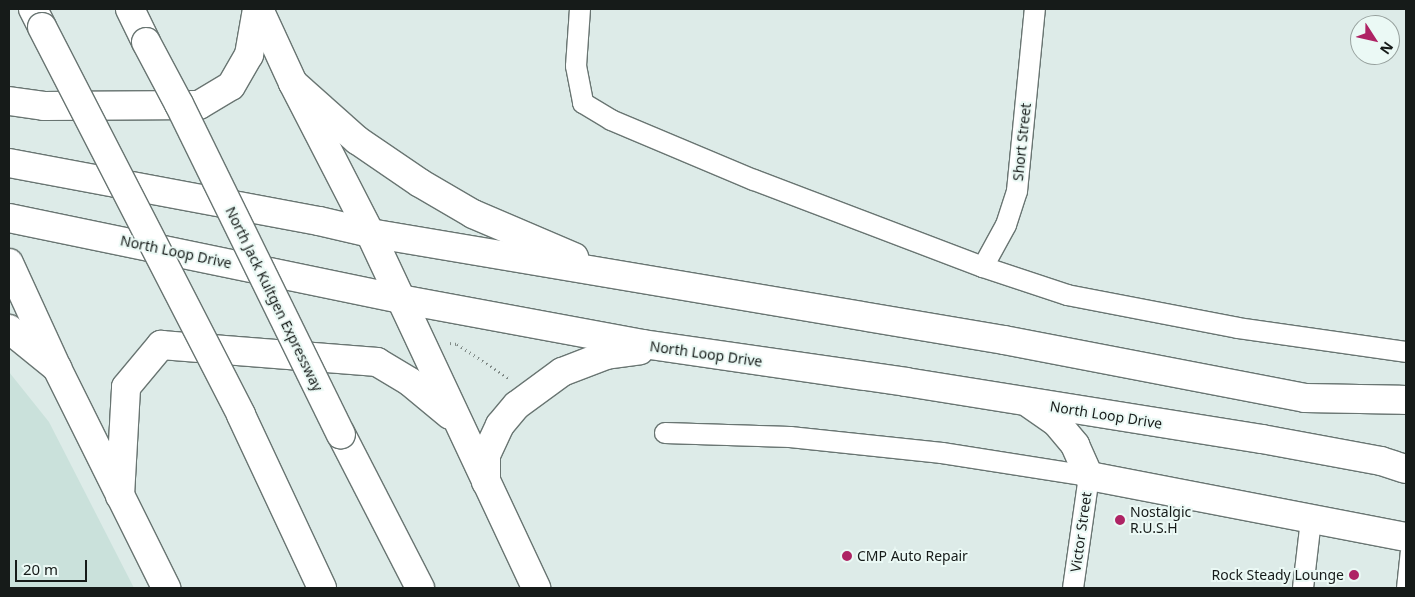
<!DOCTYPE html>
<style>
body{margin:0}
#map{position:relative;width:1415px;height:597px;overflow:hidden;background:#ddebe8;font-family:"Noto Sans",sans-serif}
div>[style]{position:absolute}
.built>*{inset:0;background:#cae1db}
.path>*{height:3px;margin-top:-1.5px;transform-origin:0;background:repeating-linear-gradient(90deg,#808a87 0 1px,transparent 0 5px)}
.roads{filter:drop-shadow(1px 0 #697572) drop-shadow(-1px 0 #697572) drop-shadow(0 1px #697572) drop-shadow(0 -1px #697572)}
.lane>*{height:10px;margin:-5px;padding:0 5px;transform-origin:5px;border-radius:5px;background:#fff}
.street>*{height:20px;margin:-10px;padding:0 10px;transform-origin:10px;border-radius:10px;background:#fff}
.secondary>*{height:28px;margin:-14px;padding:0 14px;transform-origin:14px;border-radius:14px;background:#fff}
.primary>*{height:28px;margin:-14px;padding:0 14px;transform-origin:14px;border-radius:14px;background:#fff}
.highway>*{height:28px;margin:-14px;padding:0 14px;transform-origin:14px;border-radius:14px;background:#fff}
.bridges{filter:drop-shadow(1px 0 #697572) drop-shadow(-1px 0 #697572) drop-shadow(0 1px #697572) drop-shadow(0 -1px #697572)}
.highway-bridge>*{height:28px;margin:-14px;padding:0 14px;transform-origin:14px;border-radius:14px;background:#fff}
.dots>*{width:14px;height:14px;translate:-50% -50%;box-sizing:border-box;border:2px solid #ebf9f5;border-radius:50%}
span{translate:-50% -50%;white-space:nowrap;text-align:center;line-height:1.15;-webkit-text-stroke:4px #ebf9f5;paint-order:stroke}
.street-label{font-size:14px;color:#161b19}
.poi-label{font-size:14px;color:#161b19}
.left{translate:0 -50%;text-align:left}
.right{translate:-100% -50%;text-align:right}
.frame{position:absolute;inset:0;border:10px solid #161b19;pointer-events:none}
.north{position:absolute;left:1350px;top:15px;width:50px;height:50px;box-sizing:border-box;background:#ebf9f5;border:1px solid #96a09d;border-radius:50%;rotate:125deg;font-size:14px;font-weight:700;line-height:20px;text-align:center;color:#161b19}
.north::after{content:'';display:block;margin:auto;width:18px;height:22px;background:#ae2364;clip-path:polygon(50% 0,100% 100%,50% 72%,0 100%)}
.scale{position:absolute;left:15px;top:560px;width:72px;height:22px;box-sizing:border-box;border:2px solid #161b19;border-top:0;padding-left:6px;font-size:15px;line-height:18px;white-space:nowrap;color:#161b19;-webkit-text-stroke:4px #ebf9f5;paint-order:stroke}
</style>
<div id="map">
<div class="built">
<div style="clip-path:polygon(9px 372px,49px 422px,134px 588px,9px 588px)"></div>
</div>
<div class="path">
<div style="left:450px;top:343px;width:7px;rotate:8deg"></div>
<div style="left:457px;top:344px;width:64px;rotate:33.4deg"></div>
</div>
<div class="roads">
<div class="lane">
<div style="left:1402px;top:588px;width:36px;rotate:-84deg"></div>
</div>
<div class="street">
<div style="left:580px;top:9px;width:57px;rotate:94deg"></div>
<div style="left:576px;top:66px;width:38px;rotate:79deg"></div>
<div style="left:583px;top:103px;width:33px;rotate:31deg"></div>
<div style="left:611px;top:120px;width:155px;rotate:22.8deg"></div>
<div style="left:754px;top:180px;width:245px;rotate:20.8deg"></div>
<div style="left:983px;top:267px;width:89px;rotate:18.4deg"></div>
<div style="left:1067px;top:295px;width:174px;rotate:10.9deg"></div>
<div style="left:1238px;top:328px;width:170px;rotate:8.1deg"></div>
<div style="left:983px;top:267px;width:48px;rotate:-61.3deg"></div>
<div style="left:1006px;top:225px;width:36px;rotate:-72deg"></div>
<div style="left:1017px;top:191px;width:183px;rotate:-84.4deg"></div>
<div style="left:665px;top:433px;width:125px;rotate:1.8deg"></div>
<div style="left:790px;top:437px;width:153px;rotate:6deg"></div>
<div style="left:942px;top:453px;width:149px;rotate:8.9deg"></div>
<div style="left:1089px;top:476px;width:113px;rotate:98.1deg"></div>
<div style="left:1303px;top:588px;width:68px;rotate:-83.3deg"></div>
</div>
<div class="secondary">
<div style="left:259px;top:9px;width:81px;rotate:65.3deg"></div>
<div style="left:293px;top:83px;width:169px;rotate:62.8deg"></div>
<div style="left:370px;top:233px;width:392px;rotate:64.9deg"></div>
<div style="left:9px;top:101px;width:35px;rotate:8deg"></div>
<div style="left:44px;top:106px;width:155px;rotate:-0.4deg"></div>
<div style="left:199px;top:105px;width:37px;rotate:-31deg"></div>
<div style="left:231px;top:86px;width:36px;rotate:-60deg"></div>
<div style="left:249px;top:55px;width:47px;rotate:-80.1deg"></div>
<div style="left:9px;top:263px;width:115px;rotate:65.4deg"></div>
<div style="left:57px;top:368px;width:246px;rotate:63.6deg"></div>
<div style="left:1089px;top:476px;width:323px;rotate:10.9deg"></div>
<div style="left:120px;top:496px;width:109px;rotate:-86.8deg"></div>
<div style="left:126px;top:387px;width:55px;rotate:-50.2deg"></div>
<div style="left:161px;top:345px;width:217px;rotate:4.5deg"></div>
<div style="left:377px;top:362px;width:39px;rotate:31deg"></div>
<div style="left:410px;top:382px;width:52px;rotate:39.5deg"></div>
</div>
<div class="primary">
<div style="left:293px;top:83px;width:86px;rotate:41.7deg"></div>
<div style="left:357px;top:140px;width:76px;rotate:34.3deg"></div>
<div style="left:420px;top:183px;width:61px;rotate:30.3deg"></div>
<div style="left:473px;top:214px;width:110px;rotate:23.1deg"></div>
<div style="left:370px;top:233px;width:643px;rotate:9.58deg"></div>
<div style="left:1004px;top:340px;width:307px;rotate:10.9deg"></div>
<div style="left:1305px;top:398px;width:101px;rotate:1.1deg"></div>
<div style="left:400px;top:299px;width:247px;rotate:10.5deg"></div>
<div style="left:643px;top:344px;width:266px;rotate:8.2deg"></div>
<div style="left:906px;top:382px;width:361px;rotate:9.1deg"></div>
<div style="left:1262px;top:439px;width:121px;rotate:10.5deg"></div>
<div style="left:1381px;top:461px;width:26px;rotate:18deg"></div>
<div style="left:1030px;top:404px;width:32px;rotate:35deg"></div>
<div style="left:1056px;top:422px;width:30px;rotate:50deg"></div>
<div style="left:1075px;top:445px;width:34px;rotate:66deg"></div>
<div style="left:486px;top:482px;width:27px;rotate:-90deg"></div>
<div style="left:486px;top:455px;width:33px;rotate:-65deg"></div>
<div style="left:500px;top:425px;width:26px;rotate:-50deg"></div>
<div style="left:517px;top:405px;width:56px;rotate:-36.3deg"></div>
<div style="left:562px;top:372px;width:47px;rotate:-21.1deg"></div>
<div style="left:606px;top:355px;width:34px;rotate:-8deg"></div>
</div>
<div class="highway">
<div style="left:33px;top:9px;width:20px;rotate:63deg"></div>
<div style="left:130px;top:9px;width:37px;rotate:64deg"></div>
<div style="left:9px;top:163px;width:315px;rotate:10.6deg"></div>
<div style="left:319px;top:221px;width:52px;rotate:13.2deg"></div>
<div style="left:9px;top:218px;width:399px;rotate:11.7deg"></div>
<div style="left:9px;top:329px;width:62px;rotate:39.1deg"></div>
<div style="left:341px;top:434px;width:173px;rotate:62.8deg"></div>
</div>
</div>
<div class="bridges">
<div class="highway-bridge">
<div style="left:42px;top:27px;width:436px;rotate:62.8deg"></div>
<div style="left:241px;top:415px;width:191px;rotate:64.9deg"></div>
<div style="left:146px;top:42px;width:70px;rotate:62deg"></div>
<div style="left:179px;top:104px;width:368px;rotate:63.9deg"></div>
</div>
</div>
<div class="dots">
<div style="left:1120px;top:520px;background:#ae2364"></div>
<div style="left:847px;top:556px;background:#ae2364"></div>
<div style="left:1354px;top:575px;background:#ae2364"></div>
</div>
<div class="street-label">
<span style="left:1022px;top:142px;rotate:-84deg">Short Street</span>
<span style="left:176px;top:252px;rotate:12deg">North Loop Drive</span>
<span style="left:274px;top:299px;rotate:64deg">North Jack Kultgen Expressway</span>
<span style="left:706px;top:354px;rotate:8deg">North Loop Drive</span>
<span style="left:1106px;top:415px;rotate:9deg">North Loop Drive</span>
<span style="left:1081px;top:532px;rotate:-82deg">Victor Street</span>
</div>
<div class="poi-label">
<span class="left" style="left:1130px;top:520px">Nostalgic<br>R.U.S.H</span>
<span class="left" style="left:857px;top:556px">CMP Auto Repair</span>
<span class="right" style="left:1344px;top:575px">Rock Steady Lounge</span>
</div>
<div class="frame"></div>
<div class="north">N</div>
<div class="scale">20 m</div>
</div>
